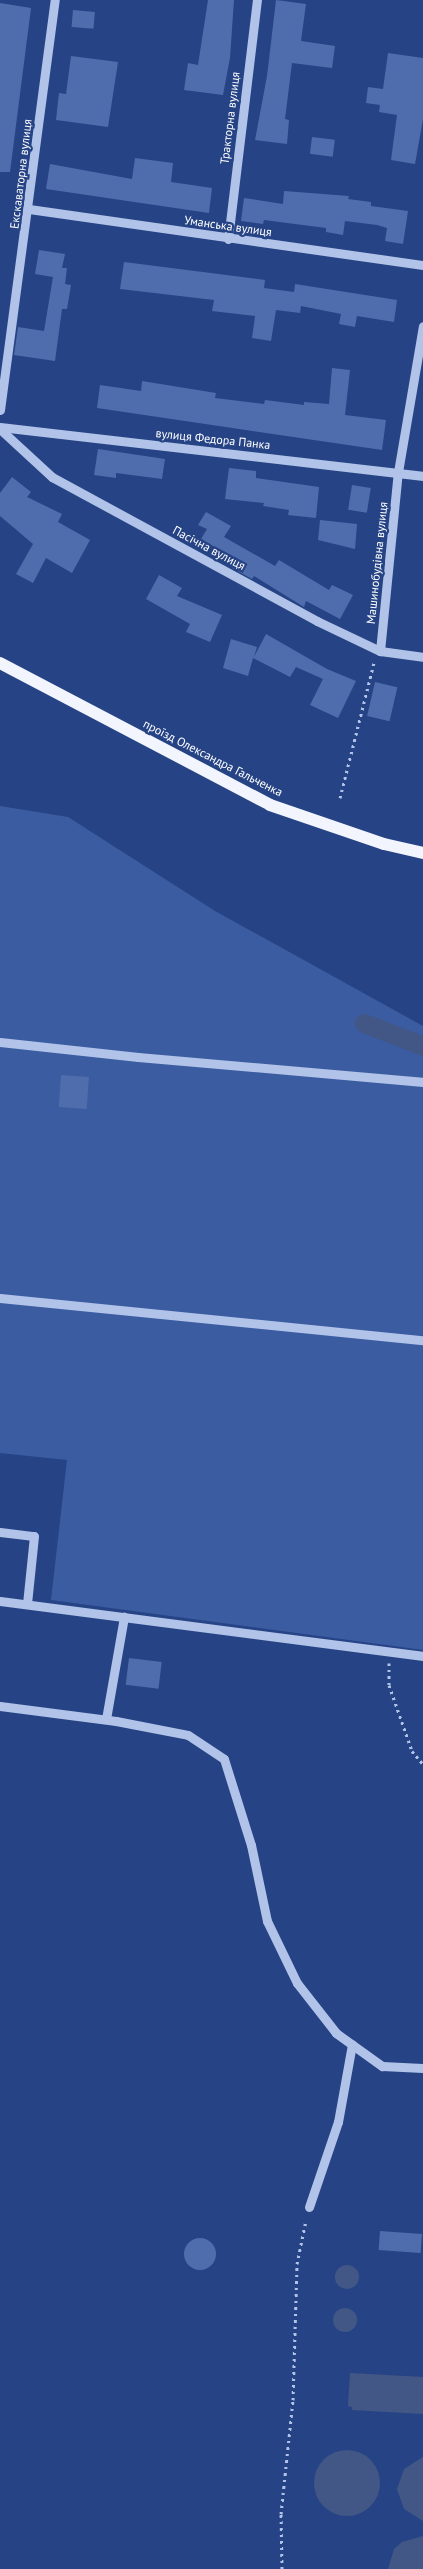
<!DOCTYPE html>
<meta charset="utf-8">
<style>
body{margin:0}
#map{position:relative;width:423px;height:2569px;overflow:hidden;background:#264485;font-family:"PT Sans",sans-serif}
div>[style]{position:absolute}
.green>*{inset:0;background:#3b5ca1}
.water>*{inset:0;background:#425786}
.round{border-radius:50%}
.canal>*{height:19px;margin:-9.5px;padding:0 9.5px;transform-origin:9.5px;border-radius:9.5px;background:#425786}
.building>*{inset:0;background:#4f6dac;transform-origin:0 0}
.path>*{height:3px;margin-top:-1.5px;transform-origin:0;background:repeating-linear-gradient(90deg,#b1c3e8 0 2.5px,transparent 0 6.5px)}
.minor>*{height:9px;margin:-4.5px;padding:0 4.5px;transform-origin:4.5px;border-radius:4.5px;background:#b1c3e8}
.major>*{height:12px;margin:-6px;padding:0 6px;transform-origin:6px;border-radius:6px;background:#f2f5fe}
span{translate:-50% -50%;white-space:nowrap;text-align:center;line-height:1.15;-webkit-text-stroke:4.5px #264485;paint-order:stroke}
.street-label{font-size:12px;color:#fff}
</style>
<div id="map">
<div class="green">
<div style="clip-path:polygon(0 806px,68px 817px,215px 911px,423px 1026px,423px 1650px,51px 1600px,67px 1460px,0 1453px)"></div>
</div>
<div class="water">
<div class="round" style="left:335px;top:2265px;width:24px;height:24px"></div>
<div class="round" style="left:333px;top:2308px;width:24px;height:24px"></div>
<div style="clip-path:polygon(350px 2373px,423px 2377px,423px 2414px,352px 2410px,352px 2407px,348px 2406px)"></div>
<div class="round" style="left:314px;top:2450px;width:66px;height:66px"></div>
<div style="clip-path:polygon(423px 2457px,423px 2521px,404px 2509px,397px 2489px,404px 2469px)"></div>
<div style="clip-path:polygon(423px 2536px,423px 2569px,388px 2569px,394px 2549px,402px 2542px)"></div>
</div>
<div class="canal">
<div style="left:364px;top:1023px;width:63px;rotate:21.3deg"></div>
</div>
<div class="building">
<div style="clip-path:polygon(208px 0,234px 0,230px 58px,223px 95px,184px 90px,188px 63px,198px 65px)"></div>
<div style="clip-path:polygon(276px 0,306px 4px,301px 41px,335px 46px,332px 68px,292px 63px,285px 119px,289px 120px,287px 144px,255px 140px,267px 76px)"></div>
<div style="clip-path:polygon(0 3px,31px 8px,10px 172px,0 172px)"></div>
<div style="left:73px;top:10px;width:22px;height:17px;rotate:5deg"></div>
<div style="clip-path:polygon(388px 53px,423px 58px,423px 119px,415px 164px,391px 160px,397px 115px,379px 112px,380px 105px,366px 103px,368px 87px,383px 89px)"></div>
<div style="clip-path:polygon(71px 56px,118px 62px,108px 127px,56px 120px,59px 93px,66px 94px)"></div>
<div style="left:312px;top:137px;width:23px;height:17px;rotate:7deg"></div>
<div style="clip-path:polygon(135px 158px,173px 163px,171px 182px,212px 188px,209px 213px,46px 189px,50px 164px,132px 179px)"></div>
<div style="clip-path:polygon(284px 191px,349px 196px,348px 199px,371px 202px,371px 206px,408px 211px,403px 244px,385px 241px,387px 228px,377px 225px,345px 221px,343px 235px,326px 232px,326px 228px,264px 220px,263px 224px,241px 221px,244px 198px,283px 204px)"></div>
<div style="clip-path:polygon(39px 250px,65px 254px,62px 268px,67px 268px,65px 284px,71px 285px,67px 309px,62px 309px,55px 361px,14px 355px,18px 327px,44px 331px,53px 277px,35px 274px)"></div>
<div style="clip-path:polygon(124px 262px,265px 280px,264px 288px,294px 292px,295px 284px,397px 300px,394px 322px,357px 316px,355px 327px,339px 324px,341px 314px,301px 306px,300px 313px,276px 310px,271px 341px,252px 338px,255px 316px,212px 311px,214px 300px,120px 289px)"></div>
<div style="clip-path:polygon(332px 368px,350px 370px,345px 415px,386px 420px,382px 450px,97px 408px,100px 385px,141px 391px,142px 381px,216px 393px,215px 398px,264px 404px,265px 400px,304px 405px,304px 402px,329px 404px)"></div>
<div style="clip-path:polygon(98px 449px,165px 459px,162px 479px,116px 473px,116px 478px,94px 475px)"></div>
<div style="clip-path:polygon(229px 468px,256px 471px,256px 478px,319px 487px,316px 518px,288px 515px,289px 510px,263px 506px,264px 503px,225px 499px)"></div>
<div style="clip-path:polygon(12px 477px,31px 492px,27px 497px,62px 514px,58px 522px,90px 540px,72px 573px,46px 558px,33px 583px,16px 574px,33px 544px,0 516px,0 493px)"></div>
<div style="left:352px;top:485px;width:19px;height:25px;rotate:9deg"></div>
<div style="clip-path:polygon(206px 512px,231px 526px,224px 537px,275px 566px,279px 560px,329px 590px,332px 585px,353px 595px,340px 619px,306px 601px,304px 607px,254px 576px,252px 579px,232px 568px,237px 560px,201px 539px,207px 529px,198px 525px)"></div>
<div style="clip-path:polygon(320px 520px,357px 524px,355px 549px,318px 540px)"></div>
<div style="clip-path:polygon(159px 575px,182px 588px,177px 596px,222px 615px,210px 642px,186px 632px,190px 624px,146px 599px)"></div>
<div style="clip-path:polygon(266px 634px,327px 669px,356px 681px,338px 718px,310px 705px,323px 679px,296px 667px,290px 677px,253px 658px,248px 676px,223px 668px,231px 639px,257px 647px,254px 657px)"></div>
<div style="left:375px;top:682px;width:23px;height:35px;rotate:13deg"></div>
<div style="left:61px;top:1075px;width:28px;height:32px;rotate:4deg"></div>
<div style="left:129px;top:1658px;width:33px;height:27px;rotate:7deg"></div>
<div style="left:380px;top:2231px;width:42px;height:19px;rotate:4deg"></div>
<div class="round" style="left:184px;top:2238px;width:32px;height:32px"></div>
</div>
<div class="path">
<div style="left:340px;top:798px;width:139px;rotate:-75.9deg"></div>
<div style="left:389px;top:1663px;width:22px;rotate:90deg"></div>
<div style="left:389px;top:1685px;width:70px;rotate:70.8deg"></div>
<div style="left:412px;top:1751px;width:17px;rotate:50deg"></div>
<div style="left:282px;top:2569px;width:55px;rotate:-91deg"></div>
<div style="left:281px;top:2514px;width:115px;rotate:-84deg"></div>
<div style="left:293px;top:2400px;width:136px;rotate:-88.3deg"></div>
<div style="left:297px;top:2264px;width:45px;rotate:-78.4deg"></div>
</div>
<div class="minor">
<div style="left:29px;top:209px;width:398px;rotate:8.1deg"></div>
<div style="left:228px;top:239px;width:241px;rotate:-83.1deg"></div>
<div style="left:0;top:410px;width:414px;rotate:-82.4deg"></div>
<div style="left:0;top:427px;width:426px;rotate:6.6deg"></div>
<div style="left:0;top:429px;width:71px;rotate:42.7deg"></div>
<div style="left:52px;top:477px;width:302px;rotate:28.5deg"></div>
<div style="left:317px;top:621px;width:70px;rotate:25.5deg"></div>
<div style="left:380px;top:651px;width:43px;rotate:7.9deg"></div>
<div style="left:380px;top:651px;width:180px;rotate:-84.3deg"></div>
<div style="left:398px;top:472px;width:148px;rotate:-80.3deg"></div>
<div style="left:0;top:1042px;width:139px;rotate:6.2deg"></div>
<div style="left:138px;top:1057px;width:286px;rotate:5deg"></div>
<div style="left:0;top:1298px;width:425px;rotate:5.7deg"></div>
<div style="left:0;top:1532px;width:34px;rotate:7deg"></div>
<div style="left:34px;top:1536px;width:68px;rotate:95.9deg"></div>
<div style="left:0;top:1601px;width:427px;rotate:7.4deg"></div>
<div style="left:0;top:1706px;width:117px;rotate:7.4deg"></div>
<div style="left:116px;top:1721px;width:73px;rotate:11deg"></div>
<div style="left:188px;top:1735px;width:43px;rotate:33.7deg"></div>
<div style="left:224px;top:1759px;width:90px;rotate:72.6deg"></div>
<div style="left:251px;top:1845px;width:78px;rotate:78.1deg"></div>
<div style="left:267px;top:1921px;width:69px;rotate:64.2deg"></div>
<div style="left:297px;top:1983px;width:63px;rotate:52deg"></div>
<div style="left:336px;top:2033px;width:57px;rotate:35.7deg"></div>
<div style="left:382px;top:2066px;width:41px;rotate:2.8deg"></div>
<div style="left:106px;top:1719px;width:104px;rotate:-80deg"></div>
<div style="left:309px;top:2207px;width:90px;rotate:-71.2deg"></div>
<div style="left:338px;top:2122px;width:79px;rotate:-79.8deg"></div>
</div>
<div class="major">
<div style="left:0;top:663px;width:305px;rotate:27.7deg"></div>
<div style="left:270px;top:805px;width:120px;rotate:18.9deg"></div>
<div style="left:384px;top:844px;width:40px;rotate:13deg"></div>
</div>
<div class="street-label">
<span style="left:230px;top:118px;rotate:-83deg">Тракторна вулиця</span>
<span style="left:21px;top:174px;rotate:-83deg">Екскаваторна вулиця</span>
<span style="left:228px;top:226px;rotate:8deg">Уманська вулиця</span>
<span style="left:213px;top:439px;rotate:6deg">вулиця Федора Панка</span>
<span style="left:209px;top:548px;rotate:28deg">Пасічна вулиця</span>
<span style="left:377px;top:563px;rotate:-84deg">Машинобудівна вулиця</span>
<span style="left:213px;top:758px;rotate:27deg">проїзд Олександра Гальченка</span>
</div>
</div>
